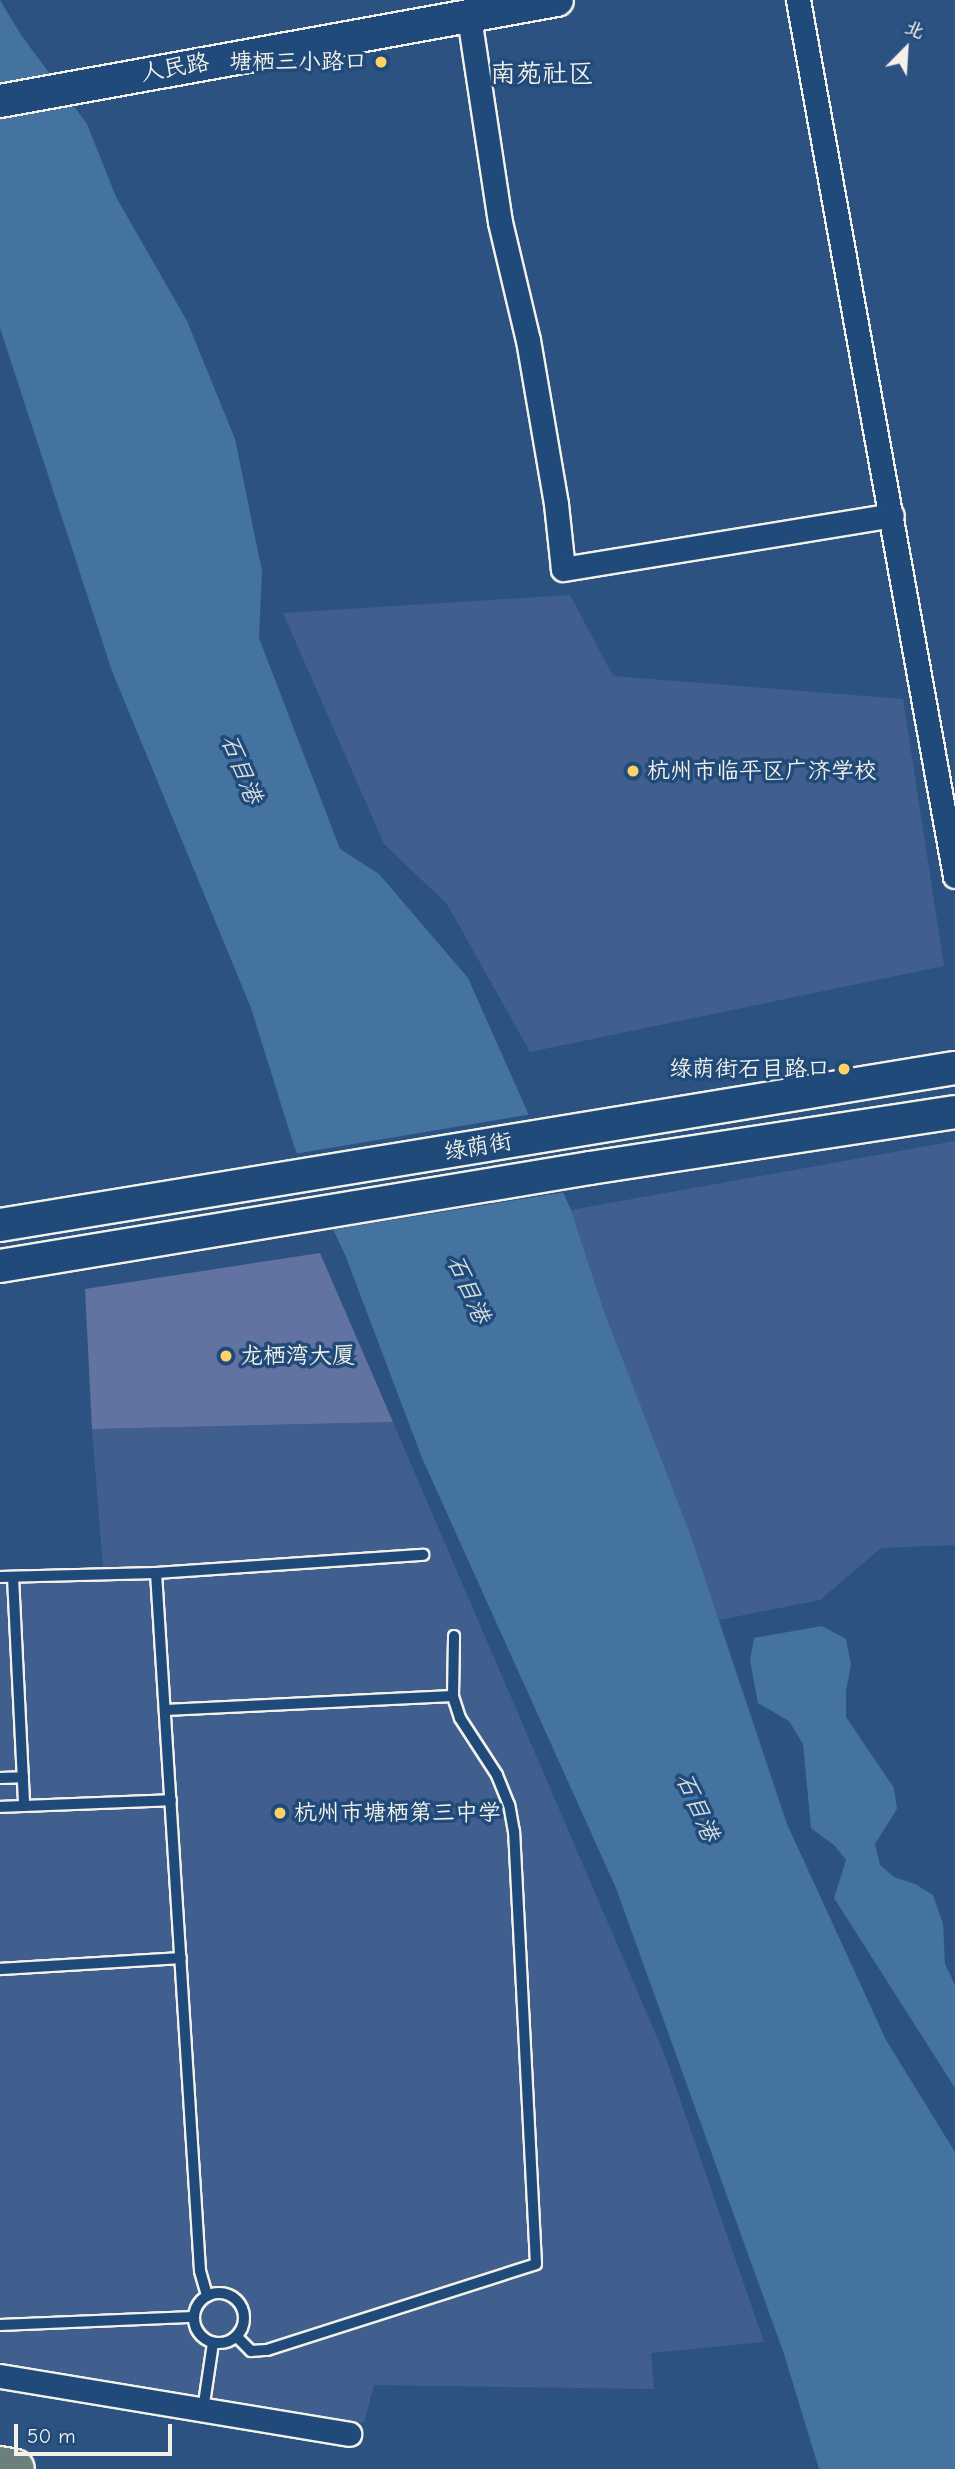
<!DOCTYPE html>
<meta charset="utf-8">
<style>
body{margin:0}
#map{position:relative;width:955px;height:2469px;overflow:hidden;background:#2c5282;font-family:"Comic Neue","LXGW WenKai TC",sans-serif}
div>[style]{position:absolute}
.built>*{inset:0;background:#405f8e}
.water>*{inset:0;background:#4473a0}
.pier>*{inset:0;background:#2c5282}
.building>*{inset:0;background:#6273a2}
.roads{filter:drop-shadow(2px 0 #f4f1e8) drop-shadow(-2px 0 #f4f1e8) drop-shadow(0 2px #f4f1e8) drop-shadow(0 -2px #f4f1e8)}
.lane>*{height:10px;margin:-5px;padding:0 5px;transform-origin:5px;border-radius:5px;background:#1f4a7a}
.lane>.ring{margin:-5px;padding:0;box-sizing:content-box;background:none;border:10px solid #1f4a7a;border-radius:50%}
.street>*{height:23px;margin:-11.5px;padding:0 11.5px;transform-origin:11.5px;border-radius:11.5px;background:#1f4a7a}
.secondary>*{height:32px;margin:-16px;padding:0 16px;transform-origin:16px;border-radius:16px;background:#1f4a7a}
.highway>*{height:38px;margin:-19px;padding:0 19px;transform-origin:19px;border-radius:19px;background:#6b7f7c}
.dots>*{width:19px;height:19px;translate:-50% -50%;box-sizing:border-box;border:4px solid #1f4a7a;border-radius:50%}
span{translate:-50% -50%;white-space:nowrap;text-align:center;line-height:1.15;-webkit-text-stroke:7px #1f4a7a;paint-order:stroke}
.poi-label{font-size:23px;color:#f4f1e8}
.right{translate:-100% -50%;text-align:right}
.left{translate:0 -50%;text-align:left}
.street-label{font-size:23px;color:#f4f1e8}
.water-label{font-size:24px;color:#dadedd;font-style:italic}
.quarter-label{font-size:26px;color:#f4f1e8}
.north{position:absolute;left:871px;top:14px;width:70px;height:70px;-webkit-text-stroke:5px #1f4a7a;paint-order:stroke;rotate:24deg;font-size:19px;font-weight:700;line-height:28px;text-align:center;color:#f4f1e8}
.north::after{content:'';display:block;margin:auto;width:24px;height:32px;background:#f4f1e8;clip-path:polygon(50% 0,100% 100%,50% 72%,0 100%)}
.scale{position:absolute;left:14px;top:2424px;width:158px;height:32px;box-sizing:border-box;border:4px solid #f4f1e8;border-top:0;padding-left:9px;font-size:21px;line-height:24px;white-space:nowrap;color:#f4f1e8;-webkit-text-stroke:5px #1f4a7a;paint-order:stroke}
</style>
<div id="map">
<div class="built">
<div style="clip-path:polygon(570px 595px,613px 676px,903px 699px,944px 966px,530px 1052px,447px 904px,384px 844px,283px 613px)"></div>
<div style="clip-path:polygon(955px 1141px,955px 1545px,881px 1548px,820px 1600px,719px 1620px,605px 1314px,571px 1210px)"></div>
<div style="clip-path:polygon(393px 1422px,665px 2056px,764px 2342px,651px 2353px,654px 2389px,374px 2385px,364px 2423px,0 2362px,0 1571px,103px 1568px,92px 1429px)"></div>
</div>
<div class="water">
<div style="clip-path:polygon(0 0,21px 35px,87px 124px,116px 197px,187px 321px,235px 439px,262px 571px,259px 638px,340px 849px,379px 874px,468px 978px,571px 1210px,605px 1314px,690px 1534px,787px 1824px,886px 2040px,955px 2152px,955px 2469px,819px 2469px,784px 2354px,616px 1888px,422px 1458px,346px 1257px,294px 1146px,251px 1008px,112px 671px,0 328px)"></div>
<div style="clip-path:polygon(822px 1626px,846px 1639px,851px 1665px,846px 1691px,846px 1717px,894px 1788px,897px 1809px,875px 1844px,880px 1865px,894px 1877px,915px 1884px,933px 1895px,943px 1924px,945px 1964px,955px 1985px,955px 2088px,834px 1898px,846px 1860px,835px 1846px,811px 1828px,803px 1744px,789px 1721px,758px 1703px,750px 1661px,754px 1638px)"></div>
</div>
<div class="pier">
<div style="clip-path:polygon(532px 1114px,566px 1192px,329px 1230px,294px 1154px)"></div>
</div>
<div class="building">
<div style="clip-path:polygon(320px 1253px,393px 1422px,92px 1429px,85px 1289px)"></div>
</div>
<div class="roads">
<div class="lane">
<div style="left:156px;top:1573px;width:699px;rotate:86.39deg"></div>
<div style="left:200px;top:2271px;width:26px;rotate:74deg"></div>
<div style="left:0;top:1577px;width:156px;rotate:-1.5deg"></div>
<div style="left:156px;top:1573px;width:268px;rotate:-3.9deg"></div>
<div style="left:13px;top:1577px;width:229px;rotate:87.2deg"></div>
<div style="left:165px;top:1710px;width:288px;rotate:-2.8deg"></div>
<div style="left:0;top:1778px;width:23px;rotate:-2deg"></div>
<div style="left:0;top:1807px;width:171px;rotate:-2.3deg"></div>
<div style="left:0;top:1969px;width:181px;rotate:-3.5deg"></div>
<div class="ring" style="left:194px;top:2293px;width:40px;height:40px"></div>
<div style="left:0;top:2325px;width:194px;rotate:-2.4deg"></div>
<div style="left:237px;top:2337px;width:20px;rotate:45deg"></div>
<div style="left:251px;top:2351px;width:16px;rotate:-4deg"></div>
<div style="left:267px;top:2350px;width:282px;rotate:-17.7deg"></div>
<div style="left:536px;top:2264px;width:433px;rotate:-92.9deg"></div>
<div style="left:514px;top:1832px;width:27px;rotate:-100deg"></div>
<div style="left:509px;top:1805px;width:32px;rotate:-112deg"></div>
<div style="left:497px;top:1775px;width:68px;rotate:-123deg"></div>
<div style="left:460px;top:1718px;width:23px;rotate:-108deg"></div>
<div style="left:453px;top:1696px;width:60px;rotate:-89deg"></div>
<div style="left:203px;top:2410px;width:68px;rotate:-81.5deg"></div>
</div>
<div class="street">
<div style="left:798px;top:0;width:890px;rotate:79.84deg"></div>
<div style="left:469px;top:17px;width:207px;rotate:81.4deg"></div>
<div style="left:500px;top:222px;width:121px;rotate:76.7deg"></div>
<div style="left:528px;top:340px;width:166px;rotate:80.3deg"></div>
<div style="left:556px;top:504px;width:65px;rotate:83.9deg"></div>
<div style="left:563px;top:569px;width:333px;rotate:-9.3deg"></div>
<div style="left:0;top:2376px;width:354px;rotate:9.4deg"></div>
</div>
<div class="secondary">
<div style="left:0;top:101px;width:566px;rotate:-10.28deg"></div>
<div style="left:0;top:1225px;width:968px;rotate:-9.34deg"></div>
<div style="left:0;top:1266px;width:598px;rotate:-9.43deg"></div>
<div style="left:590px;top:1168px;width:369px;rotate:-8.7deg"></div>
</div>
<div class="highway">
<div style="left:0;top:2466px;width:15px;rotate:11deg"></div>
</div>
</div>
<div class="dots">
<div style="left:381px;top:62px;background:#ffd166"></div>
<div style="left:633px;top:771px;background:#ffd166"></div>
<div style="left:844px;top:1069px;background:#ffd166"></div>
<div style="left:226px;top:1356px;background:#ffd166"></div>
<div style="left:280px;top:1813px;background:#ffd166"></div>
</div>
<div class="poi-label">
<span class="right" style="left:367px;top:62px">塘栖三小路口</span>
<span class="left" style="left:647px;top:771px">杭州市临平区广济学校</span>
<span class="right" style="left:830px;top:1069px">绿荫街石目路口</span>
<span class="left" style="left:240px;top:1356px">龙栖湾大厦</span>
<span class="left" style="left:294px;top:1813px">杭州市塘栖第三中学</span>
</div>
<div class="street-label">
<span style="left:175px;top:68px;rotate:-10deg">人民路</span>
<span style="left:478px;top:1147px;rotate:-10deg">绿荫街</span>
</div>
<div class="water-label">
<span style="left:241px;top:769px;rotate:68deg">石目港</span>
<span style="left:468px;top:1289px;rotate:66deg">石目港</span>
<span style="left:697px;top:1807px;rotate:66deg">石目港</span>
</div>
<div class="quarter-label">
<span style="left:542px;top:75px">南苑社区</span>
</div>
<div class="north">北</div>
<div class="scale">50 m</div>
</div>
